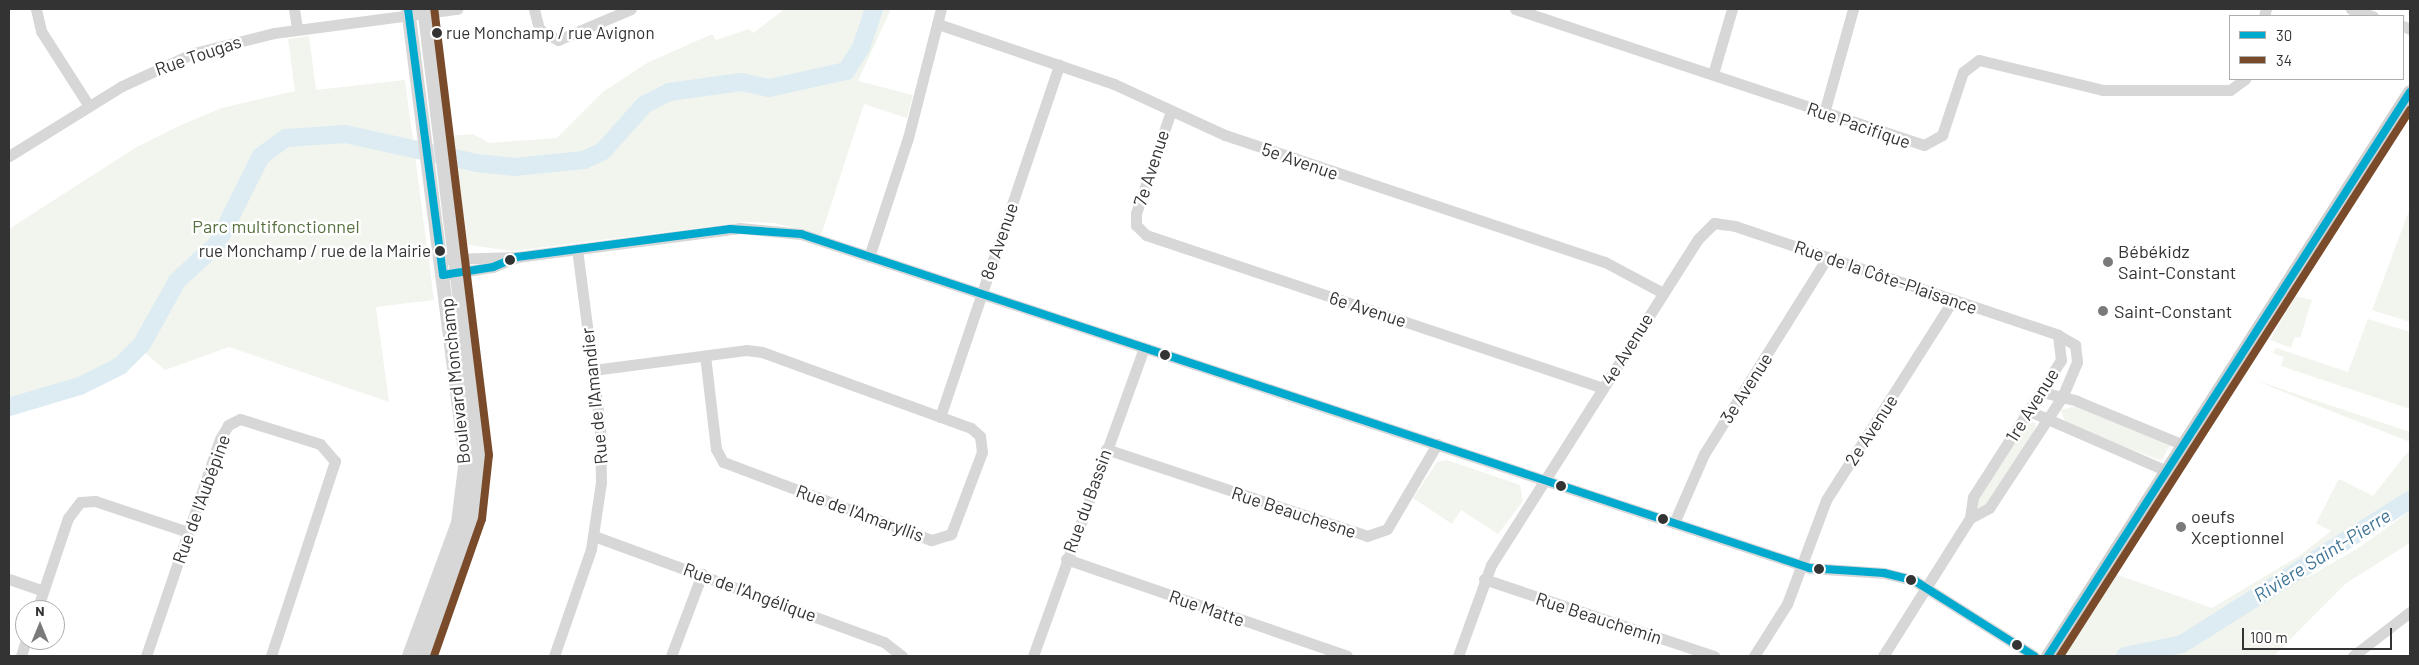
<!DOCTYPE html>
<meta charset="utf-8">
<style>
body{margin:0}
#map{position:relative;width:2419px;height:665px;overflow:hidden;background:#fff;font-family:Barlow,sans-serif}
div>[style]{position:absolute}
.green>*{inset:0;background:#f1f5ed}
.river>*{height:18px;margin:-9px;padding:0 9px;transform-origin:9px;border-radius:9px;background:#ddebf3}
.minor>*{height:11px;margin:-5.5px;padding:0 5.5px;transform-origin:5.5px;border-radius:5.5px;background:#d7d7d7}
.tertiary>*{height:14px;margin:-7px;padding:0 7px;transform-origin:7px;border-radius:7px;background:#d7d7d7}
.secondary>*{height:15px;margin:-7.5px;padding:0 7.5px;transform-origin:7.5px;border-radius:7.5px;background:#d0d0d0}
.bus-1>*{height:8px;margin:-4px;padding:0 4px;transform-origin:4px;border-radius:4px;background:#00a9ce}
.bus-2>*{height:8px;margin:-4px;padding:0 4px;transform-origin:4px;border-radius:4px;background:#7a4b2a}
.dots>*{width:14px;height:14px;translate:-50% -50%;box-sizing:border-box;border:2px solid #fff;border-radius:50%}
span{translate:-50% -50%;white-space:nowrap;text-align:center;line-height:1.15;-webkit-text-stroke:5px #fff;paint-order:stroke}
.bus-label{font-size:17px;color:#333}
.left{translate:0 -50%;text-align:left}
.right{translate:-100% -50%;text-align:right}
.street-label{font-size:18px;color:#333}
.park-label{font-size:18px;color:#56703f}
.poi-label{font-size:18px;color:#333}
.water-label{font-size:19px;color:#3f7597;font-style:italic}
.frame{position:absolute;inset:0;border:10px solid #333;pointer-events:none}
.legend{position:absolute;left:2229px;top:15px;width:175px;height:65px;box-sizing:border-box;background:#fff;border:1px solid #adadad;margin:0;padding:6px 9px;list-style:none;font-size:15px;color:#333}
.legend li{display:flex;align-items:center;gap:10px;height:25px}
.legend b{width:25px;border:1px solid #adadad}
.north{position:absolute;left:15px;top:600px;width:50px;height:50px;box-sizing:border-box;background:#fff;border:1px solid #adadad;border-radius:50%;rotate:0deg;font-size:14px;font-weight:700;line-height:20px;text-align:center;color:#333}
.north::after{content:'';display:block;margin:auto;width:18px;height:22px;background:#7a7a7a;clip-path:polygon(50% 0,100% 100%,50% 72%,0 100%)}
.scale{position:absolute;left:2242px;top:628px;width:150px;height:22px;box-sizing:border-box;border:2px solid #333;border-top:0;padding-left:6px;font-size:15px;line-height:18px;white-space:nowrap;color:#333;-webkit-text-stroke:4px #fff;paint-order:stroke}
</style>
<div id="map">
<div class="green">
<div style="clip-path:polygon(785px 9px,891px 9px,858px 81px,913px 95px,907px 118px,864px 104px,821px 235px,775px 223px,746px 222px,512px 251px,463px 244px,448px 136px,473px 134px,489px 143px,557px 138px,603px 92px,647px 63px,712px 34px,716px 40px,749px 29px,753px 33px)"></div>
<div style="clip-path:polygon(309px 36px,316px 90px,405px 80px,434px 300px,376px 307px,389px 402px,229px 347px,165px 370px,135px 344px,107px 367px,9px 401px,9px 229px,135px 148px,179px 126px,222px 108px,295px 91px,288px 39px)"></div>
<div style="clip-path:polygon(2410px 208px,2410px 322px,2372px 310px)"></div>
<div style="clip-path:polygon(2295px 296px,2312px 300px,2300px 338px,2295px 337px,2291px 348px,2270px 340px)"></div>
<div style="clip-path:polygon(2368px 319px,2410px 332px,2410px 409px,2281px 366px,2284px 357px,2273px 353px,2276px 348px,2348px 372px)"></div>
<div style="clip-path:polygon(2255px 380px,2410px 432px,2410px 442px,2308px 402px)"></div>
<div style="clip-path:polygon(2076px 406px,2170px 445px,2162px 460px,2157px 459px,2066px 425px,2061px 410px)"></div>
<div style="clip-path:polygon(2028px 420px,2036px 423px,2035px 429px,1986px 506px,1978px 508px,1975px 501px)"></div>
<div style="clip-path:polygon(2410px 449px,2410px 493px,2170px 646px,2134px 646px,2119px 656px,2064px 656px,2115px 574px,2212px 608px,2299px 556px,2331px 531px,2316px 523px,2339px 479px,2373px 496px)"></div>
<div style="clip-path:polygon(1447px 460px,1520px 485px,1523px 501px,1498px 534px,1461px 510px,1452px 524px,1413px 498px,1437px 462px)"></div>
<div style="clip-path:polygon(2410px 511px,2410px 543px,2345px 584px,2274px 656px,2136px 656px,2182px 650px,2294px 578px,2308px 577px,2357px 549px)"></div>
</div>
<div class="river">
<div style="left:9px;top:407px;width:74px;rotate:-16.5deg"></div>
<div style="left:80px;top:386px;width:45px;rotate:-26.6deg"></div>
<div style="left:120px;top:366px;width:31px;rotate:-45deg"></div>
<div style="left:142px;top:344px;width:72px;rotate:-60.9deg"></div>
<div style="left:177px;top:281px;width:54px;rotate:-42.8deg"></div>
<div style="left:217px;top:244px;width:98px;rotate:-63.4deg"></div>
<div style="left:261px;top:156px;width:31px;rotate:-36deg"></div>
<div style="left:286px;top:138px;width:59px;rotate:-3.9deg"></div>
<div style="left:345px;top:134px;width:135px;rotate:12.4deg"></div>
<div style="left:477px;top:163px;width:37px;rotate:6deg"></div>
<div style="left:514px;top:167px;width:70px;rotate:-5.7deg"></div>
<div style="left:584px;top:160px;width:21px;rotate:-25deg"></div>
<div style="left:603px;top:151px;width:62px;rotate:-48.3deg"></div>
<div style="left:644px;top:105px;width:28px;rotate:-27deg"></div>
<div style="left:669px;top:92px;width:73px;rotate:-7.9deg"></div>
<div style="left:741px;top:82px;width:29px;rotate:12deg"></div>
<div style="left:769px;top:88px;width:79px;rotate:-12.4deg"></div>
<div style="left:846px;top:71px;width:27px;rotate:-57deg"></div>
<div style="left:861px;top:48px;width:41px;rotate:-71.6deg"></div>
<div style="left:2125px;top:656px;width:58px;rotate:-11.9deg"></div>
<div style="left:2182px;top:644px;width:270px;rotate:-32.3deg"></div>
</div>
<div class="minor">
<div style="left:36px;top:9px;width:23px;rotate:77deg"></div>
<div style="left:41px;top:31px;width:89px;rotate:57.4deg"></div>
<div style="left:294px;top:9px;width:20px;rotate:81deg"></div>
<div style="left:534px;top:9px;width:21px;rotate:76deg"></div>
<div style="left:539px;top:29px;width:22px;rotate:30deg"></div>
<div style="left:558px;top:40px;width:79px;rotate:-23deg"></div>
<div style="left:1515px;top:9px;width:431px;rotate:18.4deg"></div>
<div style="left:1924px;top:145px;width:21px;rotate:-29deg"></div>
<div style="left:1942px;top:135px;width:66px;rotate:-71.6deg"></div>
<div style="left:1963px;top:72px;width:20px;rotate:-37deg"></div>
<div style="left:1979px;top:60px;width:128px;rotate:13.6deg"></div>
<div style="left:2103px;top:90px;width:127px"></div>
<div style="left:2230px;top:90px;width:19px;rotate:-36deg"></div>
<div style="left:2351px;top:9px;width:23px;rotate:18deg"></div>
<div style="left:2264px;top:16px;width:7px;rotate:-74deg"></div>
<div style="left:938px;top:24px;width:186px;rotate:18.8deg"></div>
<div style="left:1114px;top:84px;width:122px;rotate:24.7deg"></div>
<div style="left:1225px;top:135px;width:401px;rotate:18.5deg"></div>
<div style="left:1605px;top:262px;width:66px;rotate:28.1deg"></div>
<div style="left:2403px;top:26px;width:8px;rotate:23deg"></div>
<div style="left:1713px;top:74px;width:68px;rotate:-73.7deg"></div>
<div style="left:1171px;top:111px;width:108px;rotate:108.9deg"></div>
<div style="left:1136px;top:213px;width:12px;rotate:90deg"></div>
<div style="left:1136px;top:225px;width:14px;rotate:45deg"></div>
<div style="left:1146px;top:235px;width:482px;rotate:18.5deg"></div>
<div style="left:1824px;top:113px;width:108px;rotate:-74.4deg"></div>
<div style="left:9px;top:156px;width:133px;rotate:-31.8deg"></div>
<div style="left:122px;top:86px;width:79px;rotate:-24.6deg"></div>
<div style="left:194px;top:53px;width:82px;rotate:-14deg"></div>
<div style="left:274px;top:33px;width:185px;rotate:-7.5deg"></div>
<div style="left:869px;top:257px;width:125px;rotate:-71.9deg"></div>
<div style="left:908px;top:138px;width:133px;rotate:-75.7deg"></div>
<div style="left:448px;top:259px;width:69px;rotate:-1.7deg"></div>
<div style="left:517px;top:257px;width:225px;rotate:-7.4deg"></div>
<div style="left:740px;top:228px;width:61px;rotate:5.6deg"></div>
<div style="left:801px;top:234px;width:1063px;rotate:18.32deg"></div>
<div style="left:1810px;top:568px;width:74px;rotate:3.9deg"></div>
<div style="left:1884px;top:573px;width:32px;rotate:14deg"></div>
<div style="left:1915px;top:581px;width:141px;rotate:32.2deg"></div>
<div style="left:443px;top:275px;width:51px;rotate:-9.1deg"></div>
<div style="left:493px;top:267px;width:24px;rotate:-22deg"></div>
<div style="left:593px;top:370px;width:154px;rotate:-7.4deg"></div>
<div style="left:746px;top:350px;width:16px;rotate:7deg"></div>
<div style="left:762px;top:352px;width:222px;rotate:20deg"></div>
<div style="left:971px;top:428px;width:12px;rotate:42deg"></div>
<div style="left:980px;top:436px;width:16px;rotate:83deg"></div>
<div style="left:982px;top:452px;width:88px;rotate:110.7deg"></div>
<div style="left:951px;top:534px;width:21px;rotate:163deg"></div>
<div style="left:931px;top:540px;width:222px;rotate:-159.4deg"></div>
<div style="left:723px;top:462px;width:15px;rotate:-118deg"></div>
<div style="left:716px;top:449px;width:94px;rotate:-96.7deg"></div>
<div style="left:2042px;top:392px;width:36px;rotate:14deg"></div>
<div style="left:2077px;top:401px;width:118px;rotate:22.4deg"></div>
<div style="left:2029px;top:411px;width:153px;rotate:23.5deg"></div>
<div style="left:940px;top:417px;width:372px;rotate:-71.3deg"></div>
<div style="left:1106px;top:449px;width:275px;rotate:18.4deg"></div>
<div style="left:1367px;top:536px;width:21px;rotate:-19deg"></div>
<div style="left:1387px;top:529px;width:99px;rotate:-59.5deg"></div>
<div style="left:1674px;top:523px;width:75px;rotate:-66.5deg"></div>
<div style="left:1704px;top:454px;width:231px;rotate:-57.9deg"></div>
<div style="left:594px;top:536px;width:309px;rotate:20.1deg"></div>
<div style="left:884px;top:642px;width:23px;rotate:38deg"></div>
<div style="left:1066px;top:559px;width:297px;rotate:19deg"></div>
<div style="left:9px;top:579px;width:36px;rotate:19deg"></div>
<div style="left:1484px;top:579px;width:243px;rotate:18.5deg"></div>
<div style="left:37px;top:610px;width:97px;rotate:-71.4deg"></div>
<div style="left:68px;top:518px;width:20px;rotate:-53deg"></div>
<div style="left:80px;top:502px;width:15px;rotate:-4deg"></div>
<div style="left:95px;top:501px;width:98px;rotate:18.4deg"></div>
<div style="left:21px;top:656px;width:17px;rotate:-73deg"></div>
<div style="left:146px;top:656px;width:229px;rotate:-71.2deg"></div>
<div style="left:220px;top:439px;width:16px;rotate:-60deg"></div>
<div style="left:228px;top:425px;width:13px;rotate:-27deg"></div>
<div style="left:240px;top:419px;width:84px;rotate:17.4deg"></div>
<div style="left:320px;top:444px;width:23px;rotate:49deg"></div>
<div style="left:335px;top:461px;width:205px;rotate:108.2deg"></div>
<div style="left:554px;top:656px;width:113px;rotate:-70.9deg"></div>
<div style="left:591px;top:549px;width:68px;rotate:-81.5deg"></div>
<div style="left:601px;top:482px;width:56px;rotate:-91deg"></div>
<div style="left:600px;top:426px;width:178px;rotate:-97.4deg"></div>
<div style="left:671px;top:656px;width:88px;rotate:-69.3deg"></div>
<div style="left:1033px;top:656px;width:327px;rotate:-70.2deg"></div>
<div style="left:1458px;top:656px;width:97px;rotate:-70.1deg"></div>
<div style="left:1491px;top:565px;width:386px;rotate:-57.6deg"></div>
<div style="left:1698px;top:239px;width:23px;rotate:-45deg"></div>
<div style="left:1714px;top:223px;width:21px;rotate:8deg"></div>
<div style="left:1735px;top:226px;width:341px;rotate:18.6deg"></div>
<div style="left:2058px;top:335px;width:20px;rotate:30deg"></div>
<div style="left:2075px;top:345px;width:17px;rotate:83deg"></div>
<div style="left:2077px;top:362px;width:38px;rotate:113deg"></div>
<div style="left:2062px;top:397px;width:133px;rotate:123.3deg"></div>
<div style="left:1989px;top:508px;width:21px;rotate:152deg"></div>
<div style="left:1754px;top:656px;width:62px;rotate:-57.6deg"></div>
<div style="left:1787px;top:604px;width:111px;rotate:-69.4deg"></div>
<div style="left:1826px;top:500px;width:237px;rotate:-57.6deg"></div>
<div style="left:1883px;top:656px;width:163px;rotate:-57.8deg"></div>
<div style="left:1970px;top:518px;width:21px;rotate:-82deg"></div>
<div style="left:1973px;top:497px;width:163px;rotate:-57.3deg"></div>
<div style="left:2061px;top:360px;width:25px;rotate:-97deg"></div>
<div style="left:2353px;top:656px;width:72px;rotate:-37.7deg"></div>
</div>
<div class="tertiary">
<div style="left:408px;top:9px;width:454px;rotate:82.7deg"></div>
<div style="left:466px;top:459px;width:64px;rotate:97.1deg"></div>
<div style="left:458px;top:523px;width:142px;rotate:110.2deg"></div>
<div style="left:423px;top:656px;width:147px;rotate:-70.6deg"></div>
<div style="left:472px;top:517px;width:62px;rotate:-83.6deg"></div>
<div style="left:479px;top:455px;width:449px;rotate:-97deg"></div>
</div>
<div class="secondary">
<div style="left:2048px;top:656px;width:670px;rotate:-57.31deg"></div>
</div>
<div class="bus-1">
<div style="left:408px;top:9px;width:268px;rotate:82.5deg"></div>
<div style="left:443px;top:275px;width:51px;rotate:-9.1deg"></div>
<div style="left:493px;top:267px;width:26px;rotate:-23deg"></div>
<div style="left:517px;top:257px;width:215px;rotate:-7.5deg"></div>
<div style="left:730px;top:229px;width:71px;rotate:4deg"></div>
<div style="left:801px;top:234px;width:1063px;rotate:18.32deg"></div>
<div style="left:1810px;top:568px;width:74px;rotate:3.9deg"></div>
<div style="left:1884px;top:573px;width:32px;rotate:14deg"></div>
<div style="left:1915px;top:581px;width:141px;rotate:32.2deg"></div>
<div style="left:2048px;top:656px;width:670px;rotate:-57.31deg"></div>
</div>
<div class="bus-2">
<div style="left:434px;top:656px;width:145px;rotate:-70.7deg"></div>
<div style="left:482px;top:519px;width:64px;rotate:-83.8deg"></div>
<div style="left:489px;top:455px;width:449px;rotate:-97deg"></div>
<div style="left:2060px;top:656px;width:649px;rotate:-57.34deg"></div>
</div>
<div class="dots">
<div style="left:437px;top:33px;background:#333"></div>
<div style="left:440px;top:251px;background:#333"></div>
<div style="left:510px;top:260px;background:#333"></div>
<div style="left:2108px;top:262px;background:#7a7a7a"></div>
<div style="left:2103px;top:311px;background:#7a7a7a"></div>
<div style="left:1165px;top:355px;background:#333"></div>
<div style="left:1561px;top:486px;background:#333"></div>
<div style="left:1663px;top:519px;background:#333"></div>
<div style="left:2181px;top:527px;background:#7a7a7a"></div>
<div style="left:1819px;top:569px;background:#333"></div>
<div style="left:1911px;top:580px;background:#333"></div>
<div style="left:2017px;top:645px;background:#333"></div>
</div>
<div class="bus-label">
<span class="left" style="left:446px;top:33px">rue Monchamp / rue Avignon</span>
<span class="right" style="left:431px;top:251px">rue Monchamp / rue de la Mairie</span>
</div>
<div class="street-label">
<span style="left:198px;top:55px;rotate:-19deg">Rue Tougas</span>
<span style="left:1859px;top:125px;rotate:19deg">Rue Pacifique</span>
<span style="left:1300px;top:161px;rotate:19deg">5e Avenue</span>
<span style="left:1151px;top:168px;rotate:-72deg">7e Avenue</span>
<span style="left:999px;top:241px;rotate:-71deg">8e Avenue</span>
<span style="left:1886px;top:277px;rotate:19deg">Rue de la Côte-Plaisance</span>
<span style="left:1368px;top:309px;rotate:18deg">6e Avenue</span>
<span style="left:1627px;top:349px;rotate:-58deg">4e Avenue</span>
<span style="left:455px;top:381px;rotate:-96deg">Boulevard Monchamp</span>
<span style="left:1746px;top:388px;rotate:-57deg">3e Avenue</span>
<span style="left:594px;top:396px;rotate:-96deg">Rue de l'Amandier</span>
<span style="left:2032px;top:405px;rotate:-58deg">1re Avenue</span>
<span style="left:1871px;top:430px;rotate:-57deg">2e Avenue</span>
<span style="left:201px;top:499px;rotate:-70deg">Rue de l'Aubépine</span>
<span style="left:1087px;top:501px;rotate:-70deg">Rue du Bassin</span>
<span style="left:1294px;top:512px;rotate:18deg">Rue Beauchesne</span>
<span style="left:860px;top:513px;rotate:20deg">Rue de l'Amaryllis</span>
<span style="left:750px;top:592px;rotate:20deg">Rue de l'Angélique</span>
<span style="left:1207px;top:608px;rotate:19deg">Rue Matte</span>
<span style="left:1599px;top:618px;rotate:18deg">Rue Beauchemin</span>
</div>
<div class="park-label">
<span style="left:276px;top:226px">Parc multifonctionnel</span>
</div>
<div class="poi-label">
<span class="left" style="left:2118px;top:262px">Bébékidz<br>Saint-Constant</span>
<span class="left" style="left:2114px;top:311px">Saint-Constant</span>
<span class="left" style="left:2191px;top:527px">oeufs<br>Xceptionnel</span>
</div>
<div class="water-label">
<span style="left:2322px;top:555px;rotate:-32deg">Rivière Saint-Pierre</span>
</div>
<div class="frame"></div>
<ul class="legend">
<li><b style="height:6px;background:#00a9ce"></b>30</li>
<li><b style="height:6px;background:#7a4b2a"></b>34</li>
</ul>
<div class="north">N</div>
<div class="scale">100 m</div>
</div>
